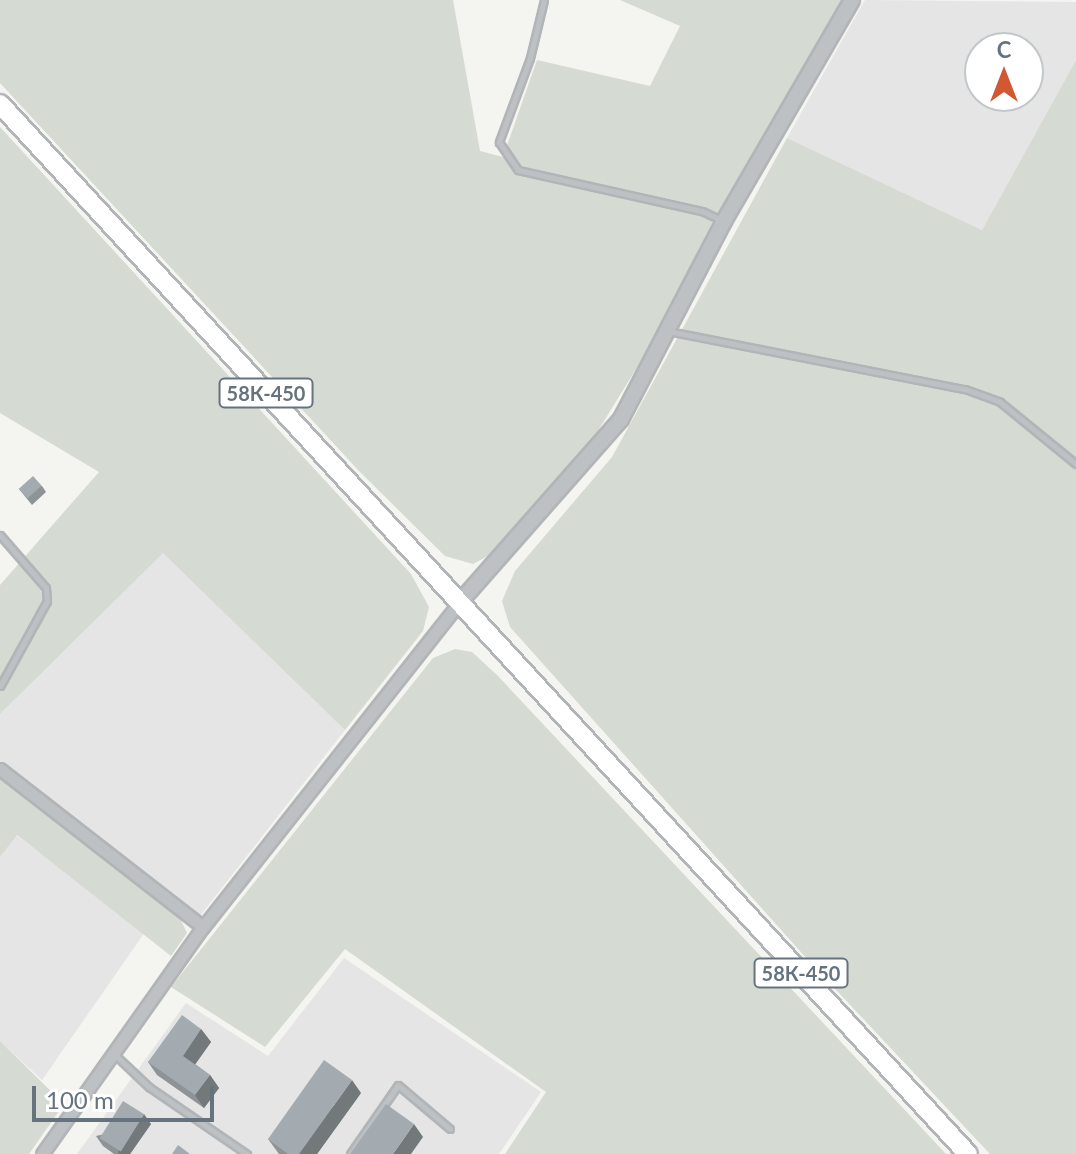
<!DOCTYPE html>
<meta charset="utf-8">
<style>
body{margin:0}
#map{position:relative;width:1076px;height:1154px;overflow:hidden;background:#f4f4f0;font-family:Lato,sans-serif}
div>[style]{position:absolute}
.built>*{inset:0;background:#e4e5e4}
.green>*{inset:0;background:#d5dad2}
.roads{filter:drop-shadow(2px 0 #b2b5b8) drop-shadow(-2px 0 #b2b5b8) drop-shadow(0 2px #b2b5b8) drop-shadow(0 -2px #b2b5b8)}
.service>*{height:5px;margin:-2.5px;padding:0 2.5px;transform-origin:2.5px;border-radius:2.5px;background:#bdc1c4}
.minor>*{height:11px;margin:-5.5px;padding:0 5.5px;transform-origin:5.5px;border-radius:5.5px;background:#bdc1c4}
.tertiary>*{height:14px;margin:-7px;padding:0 7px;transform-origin:7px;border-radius:7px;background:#bdc1c4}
.trunk>*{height:18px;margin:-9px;padding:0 9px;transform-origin:9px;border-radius:9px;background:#fff}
.wall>*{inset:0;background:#8d9397}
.shaded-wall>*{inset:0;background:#73787b}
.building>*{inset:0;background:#a4abb0;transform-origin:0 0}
span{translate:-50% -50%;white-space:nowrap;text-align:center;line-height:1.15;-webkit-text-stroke:8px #fff;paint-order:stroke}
.shield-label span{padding:2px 6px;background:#fff;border:2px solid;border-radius:6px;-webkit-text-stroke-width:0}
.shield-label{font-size:20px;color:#66737e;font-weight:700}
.north{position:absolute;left:964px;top:32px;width:80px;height:80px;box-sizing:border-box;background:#fff;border:2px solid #c2c7cb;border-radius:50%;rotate:0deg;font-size:22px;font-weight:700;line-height:32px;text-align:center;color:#66737e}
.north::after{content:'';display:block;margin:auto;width:28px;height:36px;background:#d15833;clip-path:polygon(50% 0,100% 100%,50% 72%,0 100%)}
.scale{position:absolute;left:32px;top:1086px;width:182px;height:36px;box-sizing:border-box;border:4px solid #66737e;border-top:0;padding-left:10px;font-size:24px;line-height:28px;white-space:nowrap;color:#66737e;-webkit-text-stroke:6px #fff;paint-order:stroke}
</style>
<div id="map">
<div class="built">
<div style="clip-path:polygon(evenodd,865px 0,1076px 2px,1076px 60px,982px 230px,787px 138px,865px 0,980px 48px,1028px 48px,1028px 96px,980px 96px,980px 48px)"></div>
<div style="clip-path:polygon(163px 552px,345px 730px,200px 916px,0 765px,0 714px)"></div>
<div style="clip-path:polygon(16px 835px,145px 932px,42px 1080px,0 1041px,0 857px)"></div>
<div style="clip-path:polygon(344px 958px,541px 1092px,499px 1154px,77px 1154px,186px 1003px,268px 1056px)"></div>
</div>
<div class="green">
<div style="clip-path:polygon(0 0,453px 0,480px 151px,503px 157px,537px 60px,650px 86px,680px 26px,620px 0,842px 0,712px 223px,644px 356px,588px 447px,497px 551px,473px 564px,445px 556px,360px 472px,0 83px)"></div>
<div style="clip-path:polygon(1076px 60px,1076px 1154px,990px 1154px,808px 960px,510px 627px,502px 601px,515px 571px,612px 457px,787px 138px,982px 230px)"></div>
<div style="clip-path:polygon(0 127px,411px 574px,429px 607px,423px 631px,345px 730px,163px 553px,0 714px,0 585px,99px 472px,0 413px)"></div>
<div style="clip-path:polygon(455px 649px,472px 652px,497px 675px,946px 1154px,505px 1154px,546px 1092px,345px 949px,265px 1047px,171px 987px,433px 658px)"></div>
<div style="clip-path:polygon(0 779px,177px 912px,187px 933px,171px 956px,17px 835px,0 857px)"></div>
<div style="clip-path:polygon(0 1041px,64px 1104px,29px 1154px,0 1154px)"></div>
</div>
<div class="roads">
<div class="service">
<div style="left:544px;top:0;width:60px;rotate:103.6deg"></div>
<div style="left:530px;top:58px;width:90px;rotate:110.3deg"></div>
<div style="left:499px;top:142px;width:34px;rotate:56deg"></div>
<div style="left:518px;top:170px;width:189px;rotate:12.6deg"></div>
<div style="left:702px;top:211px;width:23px;rotate:25deg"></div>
<div style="left:668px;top:331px;width:303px;rotate:11.1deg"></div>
<div style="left:965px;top:389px;width:37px;rotate:20deg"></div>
<div style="left:1000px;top:402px;width:98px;rotate:39.2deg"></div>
<div style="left:0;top:535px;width:70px;rotate:49deg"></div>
<div style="left:46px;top:588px;width:13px;rotate:86deg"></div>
<div style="left:47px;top:601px;width:97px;rotate:118.9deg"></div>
<div style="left:113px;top:1053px;width:50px;rotate:43.4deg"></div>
<div style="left:149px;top:1087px;width:119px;rotate:34.4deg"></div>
<div style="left:350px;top:1154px;width:84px;rotate:-55.2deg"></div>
<div style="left:398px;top:1085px;width:68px;rotate:40.2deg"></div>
</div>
<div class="minor">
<div style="left:0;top:769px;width:257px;rotate:37.9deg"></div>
<div style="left:42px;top:1154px;width:278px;rotate:-54.7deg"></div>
<div style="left:203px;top:927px;width:413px;rotate:-51.7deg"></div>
</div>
<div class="tertiary">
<div style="left:459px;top:603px;width:245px;rotate:-48.6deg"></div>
<div style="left:621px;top:419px;width:223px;rotate:-62.5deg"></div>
<div style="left:724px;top:221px;width:255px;rotate:-59.9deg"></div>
</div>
<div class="trunk">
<div style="left:0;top:104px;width:1428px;rotate:47.33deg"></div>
</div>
</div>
<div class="wall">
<div style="clip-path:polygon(42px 486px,46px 492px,32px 505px,19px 489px)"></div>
<div style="clip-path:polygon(201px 1029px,211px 1042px,195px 1064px,210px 1075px,219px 1088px,204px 1108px,157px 1075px,148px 1062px)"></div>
<div style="clip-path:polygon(361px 1093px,317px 1154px,279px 1154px,268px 1139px)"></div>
<div style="clip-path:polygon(151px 1124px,130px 1154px,114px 1154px,103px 1146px,96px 1136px)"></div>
</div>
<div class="shaded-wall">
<div style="clip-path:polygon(201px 1029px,211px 1042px,192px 1069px,183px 1056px)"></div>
<div style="clip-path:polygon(210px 1075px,219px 1088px,204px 1108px,195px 1095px)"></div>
<div style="clip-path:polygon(352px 1080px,361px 1093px,317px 1154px,299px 1154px)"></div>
<div style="clip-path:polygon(144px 1114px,151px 1124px,130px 1154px,119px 1154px,118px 1152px)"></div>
<div style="clip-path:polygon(414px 1124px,423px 1137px,411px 1154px,393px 1154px)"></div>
</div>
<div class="building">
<div style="left:33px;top:476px;width:13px;height:19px;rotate:48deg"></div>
<div style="clip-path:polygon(182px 1015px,201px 1029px,183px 1056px,210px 1075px,195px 1095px,148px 1062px)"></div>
<div style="clip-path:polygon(324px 1060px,352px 1080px,299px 1154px,288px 1154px,268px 1139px)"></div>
<div style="left:123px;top:1101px;width:25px;height:44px;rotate:32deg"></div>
<div style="clip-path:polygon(386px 1104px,414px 1124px,393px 1154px,350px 1154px)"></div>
<div style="clip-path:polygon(178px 1145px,190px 1154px,172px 1154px)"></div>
</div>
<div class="shield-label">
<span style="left:266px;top:393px">58К-450</span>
<span style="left:801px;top:973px">58К-450</span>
</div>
<div class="north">С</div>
<div class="scale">100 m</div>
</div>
